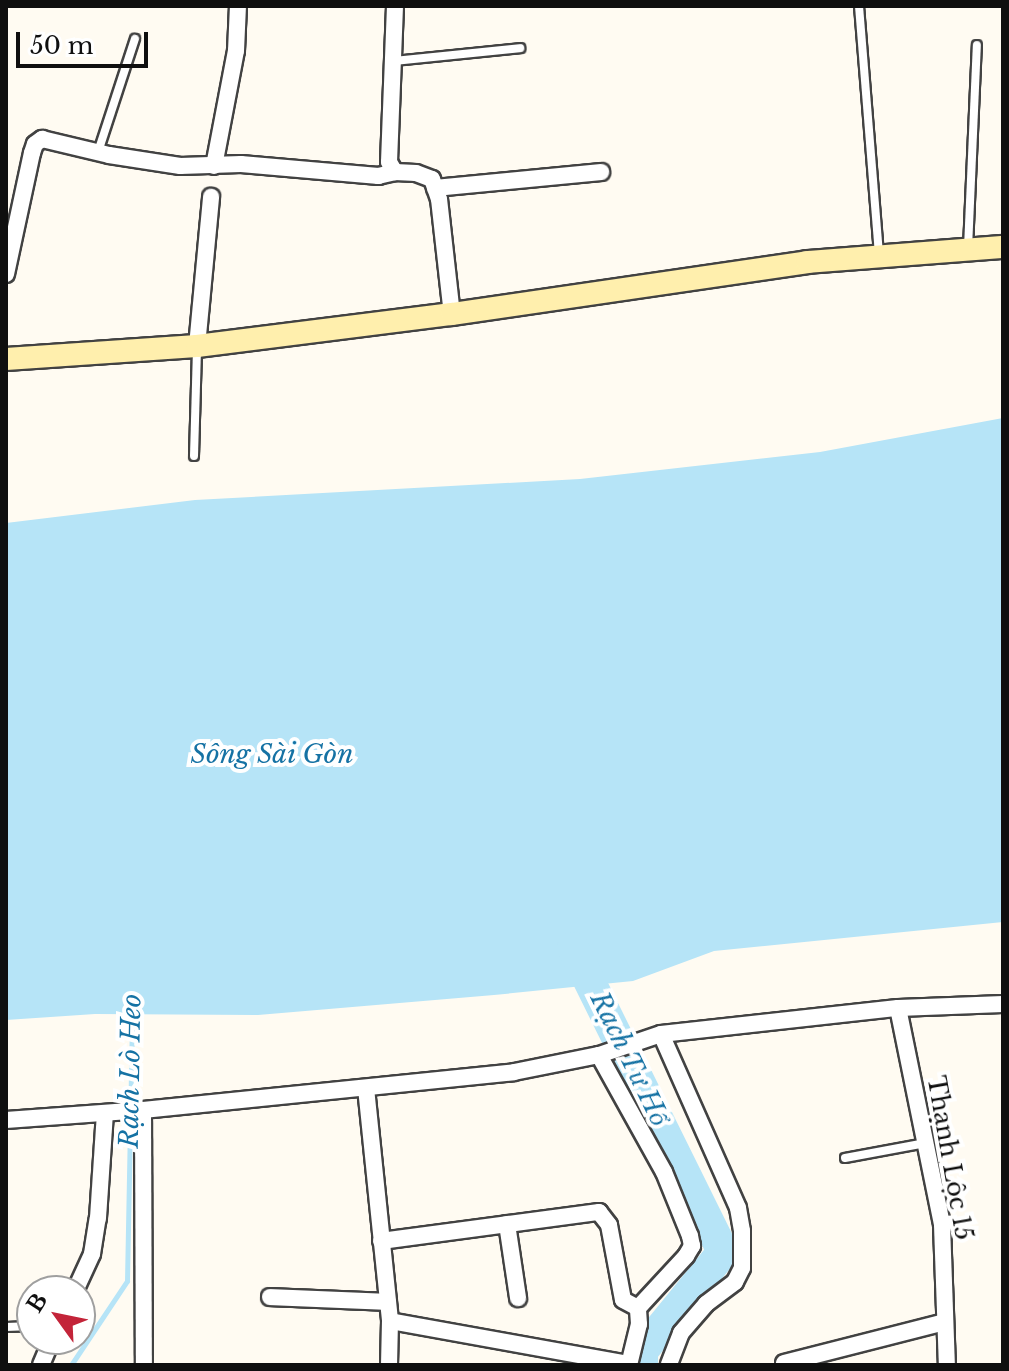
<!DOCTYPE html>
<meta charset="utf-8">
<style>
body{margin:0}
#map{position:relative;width:1009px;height:1371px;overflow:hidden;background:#fffbf2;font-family:"Libre Baskerville",serif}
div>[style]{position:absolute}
.water>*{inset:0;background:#b6e4f7}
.stream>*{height:5px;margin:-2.5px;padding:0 2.5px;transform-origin:2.5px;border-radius:2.5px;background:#b6e4f7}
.river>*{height:32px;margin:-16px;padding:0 16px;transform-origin:16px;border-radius:16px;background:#b6e4f7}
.roads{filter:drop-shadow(2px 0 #424242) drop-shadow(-2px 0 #424242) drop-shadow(0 2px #424242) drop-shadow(0 -2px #424242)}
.lane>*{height:8px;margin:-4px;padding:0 4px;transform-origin:4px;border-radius:4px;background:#fff}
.street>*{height:16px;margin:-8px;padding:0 8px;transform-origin:8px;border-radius:8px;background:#fff}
.secondary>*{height:22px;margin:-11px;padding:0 11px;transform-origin:11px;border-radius:11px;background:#ffefad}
span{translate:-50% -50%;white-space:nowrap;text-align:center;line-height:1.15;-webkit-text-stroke:8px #fff;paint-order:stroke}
.street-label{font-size:24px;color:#0f0f0f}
.water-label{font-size:26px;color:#1572a4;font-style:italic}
.frame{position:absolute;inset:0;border:8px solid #0f0f0f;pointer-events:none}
.north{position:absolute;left:16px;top:1275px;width:80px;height:80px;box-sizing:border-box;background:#fff;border:2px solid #9f9f9f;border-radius:50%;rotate:303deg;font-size:22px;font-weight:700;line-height:32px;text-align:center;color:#0f0f0f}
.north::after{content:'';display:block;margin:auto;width:28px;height:36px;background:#c32439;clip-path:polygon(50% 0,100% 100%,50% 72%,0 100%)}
.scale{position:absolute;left:16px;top:32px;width:132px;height:36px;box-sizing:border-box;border:4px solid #0f0f0f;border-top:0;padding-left:10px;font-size:24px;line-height:28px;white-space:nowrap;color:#0f0f0f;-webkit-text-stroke:6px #fff;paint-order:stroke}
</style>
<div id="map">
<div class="water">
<div style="clip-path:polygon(1003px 418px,1003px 922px,714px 951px,633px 981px,494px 995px,258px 1015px,95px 1014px,6px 1020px,6px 523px,195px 500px,580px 479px,820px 452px)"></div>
</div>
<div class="stream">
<div style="left:71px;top:1365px;width:101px;rotate:-56.3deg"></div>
<div style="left:127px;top:1281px;width:272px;rotate:-88.9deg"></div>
</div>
<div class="river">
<div style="left:573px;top:948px;width:339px;rotate:63.7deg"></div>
<div style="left:723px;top:1252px;width:128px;rotate:129.3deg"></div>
<div style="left:642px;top:1351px;width:14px;rotate:90deg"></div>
</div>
<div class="roads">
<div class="lane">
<div style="left:859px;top:6px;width:250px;rotate:85.4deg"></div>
<div style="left:393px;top:61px;width:128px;rotate:-5.8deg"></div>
<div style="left:98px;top:152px;width:119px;rotate:-71.9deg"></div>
<div style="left:968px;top:248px;width:203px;rotate:-87.5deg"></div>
<div style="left:194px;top:456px;width:107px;rotate:-88.4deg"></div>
<div style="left:845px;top:1158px;width:82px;rotate:-10.5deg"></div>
<div style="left:6px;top:1327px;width:26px;rotate:-2deg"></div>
</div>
<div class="street">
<div style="left:395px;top:6px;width:156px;rotate:92.2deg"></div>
<div style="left:389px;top:162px;width:12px;rotate:59deg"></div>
<div style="left:395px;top:172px;width:21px;rotate:3deg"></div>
<div style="left:416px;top:173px;width:17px;rotate:21deg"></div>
<div style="left:432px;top:179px;width:21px;rotate:71deg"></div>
<div style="left:439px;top:199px;width:116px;rotate:83.6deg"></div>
<div style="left:214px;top:166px;width:117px;rotate:-79.2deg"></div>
<div style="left:236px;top:51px;width:45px;rotate:-87.5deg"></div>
<div style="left:435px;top:188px;width:167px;rotate:-5.5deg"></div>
<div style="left:6px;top:274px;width:124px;rotate:-77.9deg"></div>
<div style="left:32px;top:153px;width:9px;rotate:-72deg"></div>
<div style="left:35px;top:144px;width:9px;rotate:-36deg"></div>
<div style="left:42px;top:139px;width:69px;rotate:13.4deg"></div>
<div style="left:109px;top:155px;width:72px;rotate:8.8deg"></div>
<div style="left:180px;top:166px;width:61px;rotate:-1.9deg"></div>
<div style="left:241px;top:164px;width:138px;rotate:5deg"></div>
<div style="left:378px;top:176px;width:17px;rotate:-13deg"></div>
<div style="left:197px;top:346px;width:150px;rotate:-84.6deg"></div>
<div style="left:898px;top:1008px;width:221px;rotate:78.5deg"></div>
<div style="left:942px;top:1225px;width:140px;rotate:88deg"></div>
<div style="left:661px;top:1034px;width:190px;rotate:66.1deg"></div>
<div style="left:738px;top:1208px;width:23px;rotate:80deg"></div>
<div style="left:742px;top:1231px;width:37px;rotate:90deg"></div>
<div style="left:742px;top:1268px;width:16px;rotate:117deg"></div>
<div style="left:735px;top:1282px;width:36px;rotate:143deg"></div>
<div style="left:706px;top:1304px;width:38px;rotate:131deg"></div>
<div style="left:681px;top:1333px;width:34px;rotate:111deg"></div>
<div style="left:366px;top:1088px;width:234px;rotate:84.1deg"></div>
<div style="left:390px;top:1321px;width:44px;rotate:91.3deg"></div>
<div style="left:143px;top:1110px;width:255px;rotate:89.8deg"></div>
<div style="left:6px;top:1120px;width:137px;rotate:-4.2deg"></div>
<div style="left:143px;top:1110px;width:373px;rotate:-5.8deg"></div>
<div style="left:514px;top:1072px;width:87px;rotate:-11.3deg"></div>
<div style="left:599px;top:1055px;width:65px;rotate:-18.7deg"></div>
<div style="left:661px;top:1034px;width:238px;rotate:-6.3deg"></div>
<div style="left:898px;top:1008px;width:105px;rotate:-2.2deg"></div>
<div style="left:507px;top:1224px;width:75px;rotate:81.5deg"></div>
<div style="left:381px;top:1241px;width:220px;rotate:-7.6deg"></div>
<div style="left:599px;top:1212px;width:16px;rotate:52deg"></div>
<div style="left:609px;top:1225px;width:76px;rotate:79.4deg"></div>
<div style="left:623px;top:1300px;width:17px;rotate:28deg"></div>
<div style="left:638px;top:1308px;width:71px;rotate:-47.3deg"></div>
<div style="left:686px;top:1256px;width:12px;rotate:-59deg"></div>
<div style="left:692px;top:1246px;width:10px;rotate:-101deg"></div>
<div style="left:690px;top:1236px;width:69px;rotate:-112.1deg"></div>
<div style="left:664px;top:1172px;width:134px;rotate:-119.1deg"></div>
<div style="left:75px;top:1291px;width:41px;rotate:-65.3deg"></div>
<div style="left:92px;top:1254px;width:36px;rotate:-81deg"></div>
<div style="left:98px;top:1218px;width:105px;rotate:-86.2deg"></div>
<div style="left:270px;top:1297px;width:118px;rotate:2.4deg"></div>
<div style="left:390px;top:1321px;width:243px;rotate:10.2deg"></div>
<div style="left:784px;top:1363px;width:166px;rotate:-14.3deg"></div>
<div style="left:41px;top:1365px;width:28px;rotate:-67deg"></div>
<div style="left:629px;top:1365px;width:42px;rotate:-76.3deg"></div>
<div style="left:639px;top:1324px;width:16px;rotate:-94deg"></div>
</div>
<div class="secondary">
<div style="left:6px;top:359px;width:191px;rotate:-3.9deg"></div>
<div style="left:197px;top:346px;width:257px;rotate:-7.2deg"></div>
<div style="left:452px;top:314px;width:359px;rotate:-8.3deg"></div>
<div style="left:807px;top:262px;width:197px;rotate:-4.4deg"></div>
</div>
</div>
<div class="street-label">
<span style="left:950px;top:1158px;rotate:80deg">Thạnh Lộc 15</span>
</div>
<div class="water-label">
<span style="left:272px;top:755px">Sông Sài Gòn</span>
<span style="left:629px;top:1059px;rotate:64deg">Rạch Tư Hổ</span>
<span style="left:131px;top:1071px;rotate:-89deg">Rạch Lò Heo</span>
</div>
<div class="frame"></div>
<div class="north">B</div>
<div class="scale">50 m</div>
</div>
